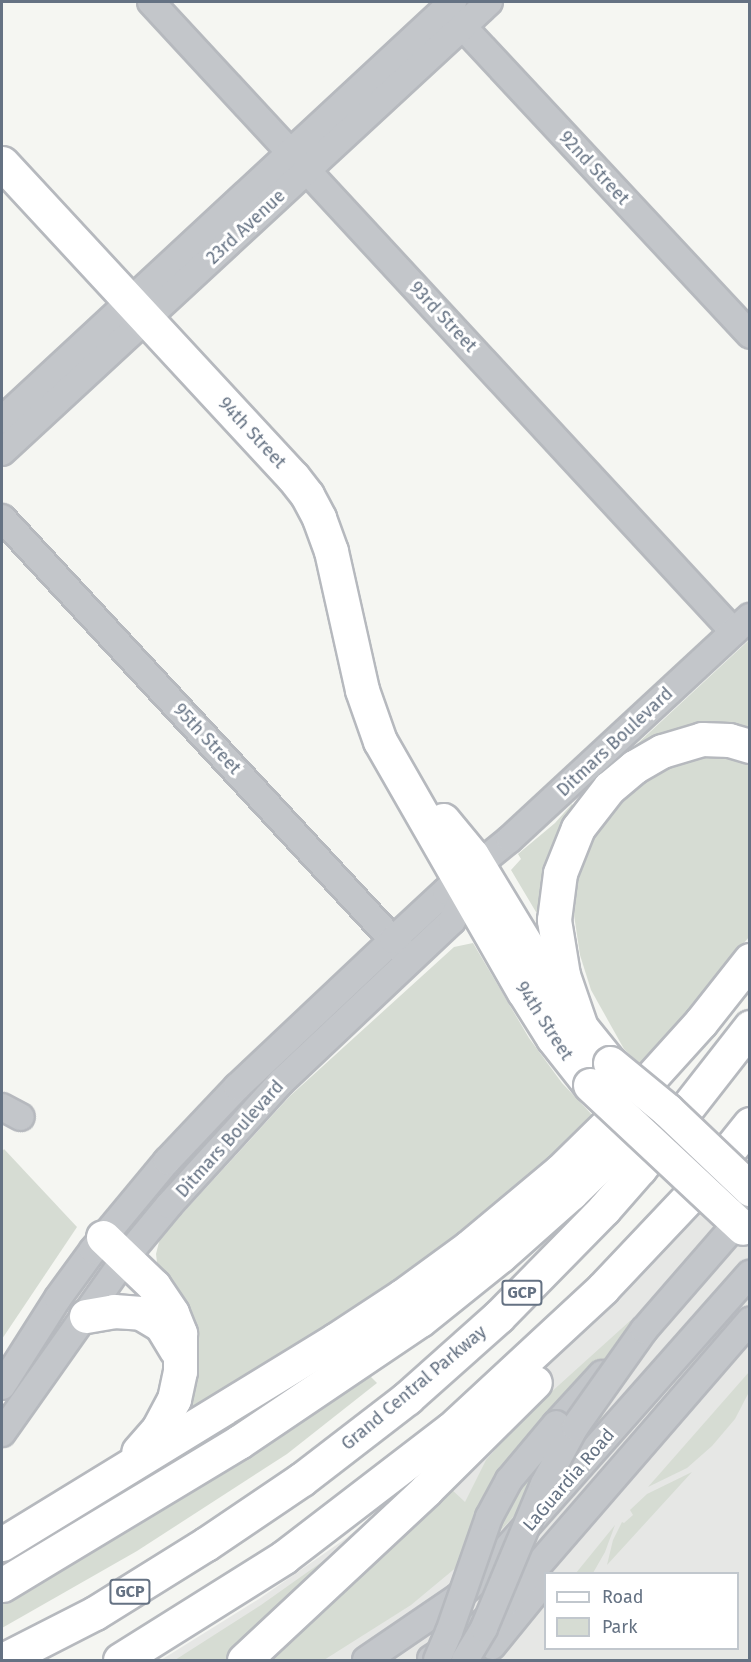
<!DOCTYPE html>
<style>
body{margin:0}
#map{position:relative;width:751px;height:1662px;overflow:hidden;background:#f5f6f2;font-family:"Fira Sans",sans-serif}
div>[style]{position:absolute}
.built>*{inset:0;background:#e6e7e5}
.green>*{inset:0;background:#d6dcd3}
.roads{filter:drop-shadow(2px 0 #b6b9be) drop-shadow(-2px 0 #b6b9be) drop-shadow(0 2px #b6b9be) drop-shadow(0 -2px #b6b9be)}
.minor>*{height:26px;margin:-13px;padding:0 13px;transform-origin:13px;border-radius:13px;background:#c3c6ca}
.major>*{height:33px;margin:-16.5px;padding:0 16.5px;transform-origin:16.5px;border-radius:16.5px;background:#fff}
.highway>*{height:33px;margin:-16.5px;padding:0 16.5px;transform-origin:16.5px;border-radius:16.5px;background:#fff}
.bridges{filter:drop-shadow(2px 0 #b6b9be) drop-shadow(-2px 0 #b6b9be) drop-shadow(0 2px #b6b9be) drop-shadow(0 -2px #b6b9be)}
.minor-bridge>*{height:26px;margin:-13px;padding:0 13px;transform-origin:13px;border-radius:13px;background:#c3c6ca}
.major-bridge>*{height:33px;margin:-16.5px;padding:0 16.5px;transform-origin:16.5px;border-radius:16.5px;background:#fff}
span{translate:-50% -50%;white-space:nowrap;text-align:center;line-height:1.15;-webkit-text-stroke:6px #fff;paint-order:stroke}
.shield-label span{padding:2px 4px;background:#fff;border:2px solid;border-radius:4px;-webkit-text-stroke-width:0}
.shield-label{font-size:16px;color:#657283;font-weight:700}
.street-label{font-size:18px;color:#657283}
.frame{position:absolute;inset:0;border:3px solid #657283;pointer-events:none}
.legend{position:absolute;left:544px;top:1572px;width:195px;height:78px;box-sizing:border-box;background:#fff;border:2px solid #c1c7cd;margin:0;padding:8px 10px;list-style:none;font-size:18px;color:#657283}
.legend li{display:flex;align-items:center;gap:12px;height:30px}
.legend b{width:30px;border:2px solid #c1c7cd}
</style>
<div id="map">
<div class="built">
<div style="clip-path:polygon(evenodd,749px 1154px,749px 1660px,161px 1660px,259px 1599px,345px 1539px,423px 1476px,534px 1376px,749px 1154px,546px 1574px,738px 1574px,738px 1648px,546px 1648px,546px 1574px)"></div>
</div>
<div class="green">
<div style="clip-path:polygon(749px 640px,749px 733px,642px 749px,637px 744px)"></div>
<div style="clip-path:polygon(721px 756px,749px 765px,749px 937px,642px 1066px,624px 1049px,591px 990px,580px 955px,574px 915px,579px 871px,599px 824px,622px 798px,647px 777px,671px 765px,697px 757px)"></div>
<div style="clip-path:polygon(572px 804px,577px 809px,543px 914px,536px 912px,511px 870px,521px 859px,518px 854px,555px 823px)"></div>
<div style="clip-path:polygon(473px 943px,529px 1038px,562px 1083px,595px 1118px,520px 1189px,382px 1294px,186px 1420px,158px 1271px,156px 1254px,160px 1238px,290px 1096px,454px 947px)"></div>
<div style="clip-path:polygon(4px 1149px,77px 1227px,2px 1339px,2px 1152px)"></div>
<div style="clip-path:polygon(631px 1320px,600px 1424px,500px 1531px,411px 1605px,324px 1660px,259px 1660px,449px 1487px,465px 1502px,486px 1460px,528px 1413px)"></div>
<div style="clip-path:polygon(365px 1371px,377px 1383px,287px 1454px,137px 1551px,2px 1628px,2px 1602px)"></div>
<div style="clip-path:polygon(749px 1372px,749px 1392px,735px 1419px,712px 1446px,687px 1468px,648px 1487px)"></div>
<div style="clip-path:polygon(692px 1472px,607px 1565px,613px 1540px,622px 1522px,624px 1523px,633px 1515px,630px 1510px,647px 1494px)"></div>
<div style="clip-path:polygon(615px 1525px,605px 1552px,593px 1573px,576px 1573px)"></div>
<div style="clip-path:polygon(343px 1547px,347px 1551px,227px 1660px,175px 1660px,261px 1605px)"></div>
</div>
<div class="roads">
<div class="minor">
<div style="left:151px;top:2px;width:858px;rotate:47.22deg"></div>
<div style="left:452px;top:15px;width:437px;rotate:47deg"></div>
<div style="left:2px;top:420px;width:615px;rotate:-42.83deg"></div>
<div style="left:2px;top:452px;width:663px;rotate:-42.74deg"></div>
<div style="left:2px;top:518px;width:590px;rotate:47.2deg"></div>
<div style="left:2px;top:1107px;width:21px;rotate:28deg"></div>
<div style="left:2px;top:1386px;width:104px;rotate:-57.5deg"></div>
<div style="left:58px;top:1298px;width:59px;rotate:-53.9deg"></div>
<div style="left:93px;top:1250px;width:116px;rotate:-50.3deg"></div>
<div style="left:167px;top:1161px;width:102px;rotate:-46.6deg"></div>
<div style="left:237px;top:1087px;width:214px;rotate:-43.3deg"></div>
<div style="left:393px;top:940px;width:72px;rotate:-42.8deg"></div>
<div style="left:446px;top:891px;width:82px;rotate:-39.1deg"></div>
<div style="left:510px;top:839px;width:327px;rotate:-42.8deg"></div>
<div style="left:556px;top:1424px;width:68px;rotate:-47.4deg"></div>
<div style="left:2px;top:1433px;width:215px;rotate:-54.8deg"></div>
<div style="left:126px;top:1257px;width:67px;rotate:-50.4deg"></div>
<div style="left:169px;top:1205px;width:166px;rotate:-47.7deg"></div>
<div style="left:281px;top:1082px;width:235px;rotate:-43.3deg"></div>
<div style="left:452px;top:921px;width:49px;rotate:-64.5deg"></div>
<div style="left:492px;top:1646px;width:77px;rotate:-50.8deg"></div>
<div style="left:431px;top:1659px;width:51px;rotate:-33.1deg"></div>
<div style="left:474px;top:1631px;width:45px;rotate:-42.3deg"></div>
<div style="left:507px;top:1601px;width:371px;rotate:-49.1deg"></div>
<div style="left:366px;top:1660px;width:110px;rotate:-34.3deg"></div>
<div style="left:457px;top:1598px;width:40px;rotate:-42deg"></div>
<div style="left:487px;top:1571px;width:397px;rotate:-48.5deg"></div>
</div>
<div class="major">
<div style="left:2px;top:163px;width:428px;rotate:47.2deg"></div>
<div style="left:293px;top:477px;width:23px;rotate:52deg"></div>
<div style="left:307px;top:495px;width:26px;rotate:62deg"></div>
<div style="left:319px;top:518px;width:35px;rotate:70deg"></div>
<div style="left:331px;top:551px;width:142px;rotate:77.4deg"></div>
<div style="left:362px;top:690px;width:54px;rotate:70.6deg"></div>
<div style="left:380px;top:741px;width:289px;rotate:60.2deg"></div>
<div style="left:524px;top:992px;width:54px;rotate:57.8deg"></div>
<div style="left:553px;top:1038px;width:60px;rotate:51.8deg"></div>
<div style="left:443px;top:820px;width:45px;rotate:50.4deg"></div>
<div style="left:472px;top:855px;width:175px;rotate:58.8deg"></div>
<div style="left:563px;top:1005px;width:75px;rotate:51deg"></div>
</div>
<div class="highway">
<div style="left:583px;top:1033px;width:61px;rotate:-109deg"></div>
<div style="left:563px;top:975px;width:56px;rotate:-99.3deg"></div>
<div style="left:554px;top:920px;width:47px;rotate:-82.7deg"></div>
<div style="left:560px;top:873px;width:48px;rotate:-68.2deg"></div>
<div style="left:578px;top:828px;width:51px;rotate:-52.2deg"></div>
<div style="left:609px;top:788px;width:33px;rotate:-40deg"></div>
<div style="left:634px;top:767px;width:32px;rotate:-30deg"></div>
<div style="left:662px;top:751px;width:42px;rotate:-16.7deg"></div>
<div style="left:702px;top:739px;width:27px;rotate:2deg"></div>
<div style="left:729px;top:740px;width:22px;rotate:16deg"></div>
<div style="left:103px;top:1237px;width:71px;rotate:43.9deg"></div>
<div style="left:154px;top:1286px;width:32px;rotate:56deg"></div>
<div style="left:172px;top:1313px;width:22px;rotate:68deg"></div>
<div style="left:180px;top:1333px;width:38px;rotate:90deg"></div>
<div style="left:180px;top:1371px;width:29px;rotate:102deg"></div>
<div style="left:174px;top:1399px;width:34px;rotate:118deg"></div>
<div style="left:158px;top:1429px;width:30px;rotate:131deg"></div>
<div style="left:86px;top:1316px;width:28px;rotate:-10deg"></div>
<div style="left:114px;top:1311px;width:27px;rotate:4deg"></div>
<div style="left:141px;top:1313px;width:23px;rotate:31deg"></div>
<div style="left:161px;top:1325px;width:29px;rotate:59deg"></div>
<div style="left:2px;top:1544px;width:391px;rotate:-31.5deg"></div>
<div style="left:335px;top:1340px;width:80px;rotate:-33.3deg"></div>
<div style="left:402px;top:1296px;width:83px;rotate:-36.2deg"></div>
<div style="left:469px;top:1247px;width:119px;rotate:-39.9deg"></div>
<div style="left:560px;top:1171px;width:80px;rotate:-44.5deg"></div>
<div style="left:617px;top:1115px;width:125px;rotate:-47.9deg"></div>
<div style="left:701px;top:1022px;width:79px;rotate:-51.7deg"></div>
<div style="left:2px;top:1585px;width:277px;rotate:-31.1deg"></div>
<div style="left:239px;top:1442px;width:218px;rotate:-34deg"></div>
<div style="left:420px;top:1320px;width:102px;rotate:-38.7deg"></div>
<div style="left:500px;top:1256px;width:95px;rotate:-41.6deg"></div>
<div style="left:571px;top:1193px;width:121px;rotate:-44deg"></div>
<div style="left:3px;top:1660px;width:103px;rotate:-27.1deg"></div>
<div style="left:95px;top:1613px;width:131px;rotate:-31.9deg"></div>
<div style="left:206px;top:1544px;width:116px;rotate:-34.1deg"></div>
<div style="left:302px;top:1479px;width:133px;rotate:-37.6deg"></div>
<div style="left:407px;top:1398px;width:122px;rotate:-41.7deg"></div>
<div style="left:498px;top:1317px;width:151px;rotate:-45.5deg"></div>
<div style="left:604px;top:1209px;width:55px;rotate:-48.7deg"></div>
<div style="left:640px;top:1168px;width:179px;rotate:-52deg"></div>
<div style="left:120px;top:1660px;width:194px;rotate:-32.1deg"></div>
<div style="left:284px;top:1557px;width:210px;rotate:-37.5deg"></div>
<div style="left:451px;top:1429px;width:207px;rotate:-42.8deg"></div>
<div style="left:603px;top:1288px;width:149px;rotate:-46.6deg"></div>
<div style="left:705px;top:1180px;width:72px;rotate:-51.2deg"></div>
<div style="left:244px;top:1660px;width:249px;rotate:-43deg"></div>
<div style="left:426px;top:1490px;width:153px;rotate:-44.7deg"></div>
</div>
</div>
<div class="bridges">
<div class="minor-bridge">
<div style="left:437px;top:1660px;width:30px;rotate:-67deg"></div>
<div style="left:449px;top:1632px;width:122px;rotate:-70.8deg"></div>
<div style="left:489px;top:1517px;width:42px;rotate:-61.6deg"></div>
<div style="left:509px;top:1480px;width:73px;rotate:-50deg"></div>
<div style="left:465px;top:1660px;width:37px;rotate:-59deg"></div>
<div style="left:484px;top:1628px;width:156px;rotate:-67.4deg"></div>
<div style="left:544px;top:1484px;width:65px;rotate:-61.5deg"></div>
<div style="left:575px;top:1427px;width:119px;rotate:-54.6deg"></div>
<div style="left:644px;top:1330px;width:162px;rotate:-49deg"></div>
</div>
<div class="major-bridge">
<div style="left:610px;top:1063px;width:74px;rotate:39.5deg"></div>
<div style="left:667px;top:1110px;width:115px;rotate:43.6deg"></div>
<div style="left:590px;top:1085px;width:209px;rotate:43.1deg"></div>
</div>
</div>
<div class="shield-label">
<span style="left:522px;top:1293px">GCP</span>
<span style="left:130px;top:1592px">GCP</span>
</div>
<div class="street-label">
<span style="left:594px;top:168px;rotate:47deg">92nd Street</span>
<span style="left:246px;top:227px;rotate:-43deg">23rd Avenue</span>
<span style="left:443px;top:317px;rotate:47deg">93rd Street</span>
<span style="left:252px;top:433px;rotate:47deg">94th Street</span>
<span style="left:207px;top:739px;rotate:47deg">95th Street</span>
<span style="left:615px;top:742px;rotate:-43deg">Ditmars Boulevard</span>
<span style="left:544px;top:1021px;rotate:57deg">94th Street</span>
<span style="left:230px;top:1139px;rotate:-48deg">Ditmars Boulevard</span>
<span style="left:414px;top:1388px;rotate:-40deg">Grand Central Parkway</span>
<span style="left:569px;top:1480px;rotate:-49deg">LaGuardia Road</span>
</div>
<div class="frame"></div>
<ul class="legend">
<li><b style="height:8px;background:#fff"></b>Road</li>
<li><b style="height:16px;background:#d6dcd3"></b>Park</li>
</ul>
</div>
